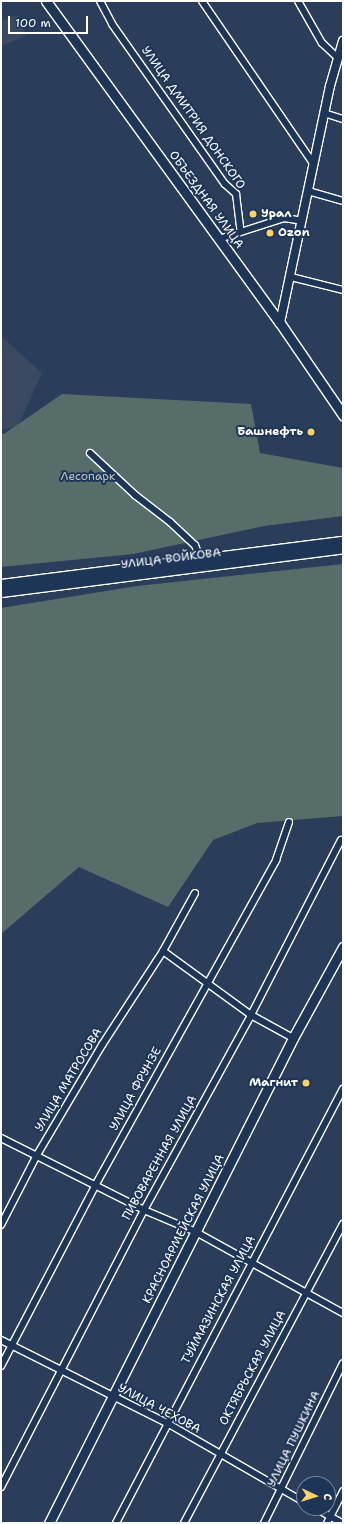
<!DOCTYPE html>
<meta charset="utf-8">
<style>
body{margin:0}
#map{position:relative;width:344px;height:1524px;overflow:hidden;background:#2a3e5b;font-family:"Shantell Sans",sans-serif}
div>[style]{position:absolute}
.built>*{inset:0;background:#3a4960}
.green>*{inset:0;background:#576d69}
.roads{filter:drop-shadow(1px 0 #fff) drop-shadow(-1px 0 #fff) drop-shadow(0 1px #fff) drop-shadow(0 -1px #fff)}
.minor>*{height:6px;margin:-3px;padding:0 3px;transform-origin:3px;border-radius:3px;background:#1d3557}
.tertiary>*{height:8px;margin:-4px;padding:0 4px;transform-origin:4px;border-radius:4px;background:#1d3557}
.secondary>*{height:9px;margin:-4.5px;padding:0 4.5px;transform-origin:4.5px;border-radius:4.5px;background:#1d3557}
.dots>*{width:11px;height:11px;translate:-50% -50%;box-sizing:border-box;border:2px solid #1d3557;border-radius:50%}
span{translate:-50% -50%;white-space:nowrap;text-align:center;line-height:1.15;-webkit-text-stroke:4px #1d3557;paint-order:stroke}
.street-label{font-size:12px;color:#fff}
.poi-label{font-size:12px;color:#fff;font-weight:700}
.left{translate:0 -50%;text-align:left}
.right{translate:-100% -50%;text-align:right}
.park-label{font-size:12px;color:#bcc5c3}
.frame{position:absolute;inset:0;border:2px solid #fff;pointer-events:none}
.north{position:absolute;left:296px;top:1476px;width:40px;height:40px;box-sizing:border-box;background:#1d3557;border:1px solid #77869a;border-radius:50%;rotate:94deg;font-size:11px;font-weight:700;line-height:16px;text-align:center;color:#fff}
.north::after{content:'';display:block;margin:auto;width:14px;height:18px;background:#ffd166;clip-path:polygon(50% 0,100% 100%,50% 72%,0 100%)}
.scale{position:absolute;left:8px;top:16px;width:80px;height:18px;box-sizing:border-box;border:2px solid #fff;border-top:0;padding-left:5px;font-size:12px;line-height:14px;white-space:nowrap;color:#fff;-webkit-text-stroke:3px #1d3557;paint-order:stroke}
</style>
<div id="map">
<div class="built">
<div style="clip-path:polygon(18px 15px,26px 36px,1px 46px,1px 21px)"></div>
<div style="clip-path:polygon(1px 336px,42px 373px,17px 428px,1px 429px)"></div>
</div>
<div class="green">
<div style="clip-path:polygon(62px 394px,251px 404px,260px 453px,343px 468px,343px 516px,264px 526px,133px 554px,1px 567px,1px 433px,4px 434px)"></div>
<div style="clip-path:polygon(343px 564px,343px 816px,257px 823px,213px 840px,168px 907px,79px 867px,1px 934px,1px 608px,137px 586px)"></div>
</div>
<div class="roads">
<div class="minor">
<div style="left:100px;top:1px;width:26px;rotate:62deg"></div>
<div style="left:112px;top:24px;width:196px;rotate:54.8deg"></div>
<div style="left:225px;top:184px;width:15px;rotate:42deg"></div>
<div style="left:236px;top:194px;width:38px;rotate:83deg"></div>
<div style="left:202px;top:1px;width:196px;rotate:55.6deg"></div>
<div style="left:298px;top:1px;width:48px;rotate:60.3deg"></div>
<div style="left:322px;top:43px;width:21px;rotate:43deg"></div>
<div style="left:324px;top:113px;width:20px;rotate:18deg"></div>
<div style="left:308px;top:191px;width:36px;rotate:16deg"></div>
<div style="left:219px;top:239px;width:68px;rotate:-17.9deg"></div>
<div style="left:284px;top:218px;width:18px;rotate:9deg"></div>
<div style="left:291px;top:277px;width:54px;rotate:14deg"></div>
<div style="left:90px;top:453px;width:62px;rotate:43deg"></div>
<div style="left:135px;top:495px;width:44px;rotate:37.6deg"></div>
<div style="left:170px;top:522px;width:34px;rotate:43deg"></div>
<div style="left:195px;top:545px;width:15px;rotate:70deg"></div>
<div style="left:163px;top:951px;width:109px;rotate:36deg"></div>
<div style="left:251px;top:1015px;width:48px;rotate:28.7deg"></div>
<div style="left:1px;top:1138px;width:160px;rotate:26.7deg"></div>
<div style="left:144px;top:1210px;width:56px;rotate:22.9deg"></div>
<div style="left:196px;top:1232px;width:168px;rotate:28.9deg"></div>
<div style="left:1px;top:1225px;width:79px;rotate:-62.8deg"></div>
<div style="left:37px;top:1155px;width:128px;rotate:-59.4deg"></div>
<div style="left:102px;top:1045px;width:112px;rotate:-57deg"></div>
<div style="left:163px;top:951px;width:66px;rotate:-61.1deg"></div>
<div style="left:1px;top:1340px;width:186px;rotate:26.6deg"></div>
<div style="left:167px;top:1423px;width:158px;rotate:30deg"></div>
<div style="left:1px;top:1366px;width:205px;rotate:-62.4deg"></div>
<div style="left:96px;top:1184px;width:371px;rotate:-60.9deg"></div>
<div style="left:276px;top:860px;width:40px;rotate:-71.1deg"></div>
<div style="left:1px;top:1487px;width:312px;rotate:-62.7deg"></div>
<div style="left:144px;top:1210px;width:222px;rotate:-61.2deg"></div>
<div style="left:251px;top:1015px;width:197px;rotate:-62.8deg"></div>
<div style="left:315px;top:1508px;width:31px;rotate:29deg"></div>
<div style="left:116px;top:1523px;width:490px;rotate:-62.4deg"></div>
<div style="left:184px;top:1523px;width:339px;rotate:-62deg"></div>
<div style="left:264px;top:1523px;width:178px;rotate:-63.7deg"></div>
<div style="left:327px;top:1523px;width:36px;rotate:-63deg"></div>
</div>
<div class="tertiary">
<div style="left:280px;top:323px;width:242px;rotate:-78.1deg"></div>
<div style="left:330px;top:86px;width:47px;rotate:-73.9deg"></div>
</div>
<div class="secondary">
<div style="left:46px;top:1px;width:398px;rotate:54deg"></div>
<div style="left:280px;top:323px;width:112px;rotate:55.6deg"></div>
<div style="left:1px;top:584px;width:345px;rotate:-7.2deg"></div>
<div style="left:1px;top:592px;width:345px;rotate:-7.3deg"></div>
<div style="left:49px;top:1523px;width:543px;rotate:-63.29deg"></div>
<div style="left:293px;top:1038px;width:104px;rotate:-61.2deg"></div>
</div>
</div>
<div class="dots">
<div style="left:253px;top:214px;background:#ffd166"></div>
<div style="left:270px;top:233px;background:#ffd166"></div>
<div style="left:311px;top:432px;background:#ffd166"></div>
<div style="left:306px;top:1083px;background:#ffd166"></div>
</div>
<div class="street-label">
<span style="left:193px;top:118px;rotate:55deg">УЛИЦА ДМИТРИЯ ДОНСКОГО</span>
<span style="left:206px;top:200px;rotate:54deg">ОБЪЕЗДНАЯ УЛИЦА</span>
<span style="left:171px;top:559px;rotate:-7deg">УЛИЦА ВОЙКОВА</span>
<span style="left:69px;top:1080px;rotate:-59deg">УЛИЦА МАТРОСОВА</span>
<span style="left:136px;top:1089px;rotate:-61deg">УЛИЦА ФРУНЗЕ</span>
<span style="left:160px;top:1158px;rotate:-61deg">ПИВОВАРЕННАЯ УЛИЦА</span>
<span style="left:184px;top:1229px;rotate:-63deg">КРАСНОАРМЕЙСКАЯ УЛИЦА</span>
<span style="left:219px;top:1300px;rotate:-62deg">ТУЙМАЗИНСКАЯ УЛИЦА</span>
<span style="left:253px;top:1368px;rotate:-62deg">ОКТЯБРЬСКАЯ УЛИЦА</span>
<span style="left:159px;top:1409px;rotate:28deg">УЛИЦА ЧЕХОВА</span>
<span style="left:294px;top:1439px;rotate:-64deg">УЛИЦА ПУШКИНА</span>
</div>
<div class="poi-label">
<span class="left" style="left:261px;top:214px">Урал</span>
<span class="left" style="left:278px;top:233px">Ozon</span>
<span class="right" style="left:303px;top:432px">Башнефть</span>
<span class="right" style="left:298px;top:1083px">Магнит</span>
</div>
<div class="park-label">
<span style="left:88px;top:477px">Лесопарк</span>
</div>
<div class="frame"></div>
<div class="north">С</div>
<div class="scale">100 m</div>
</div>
